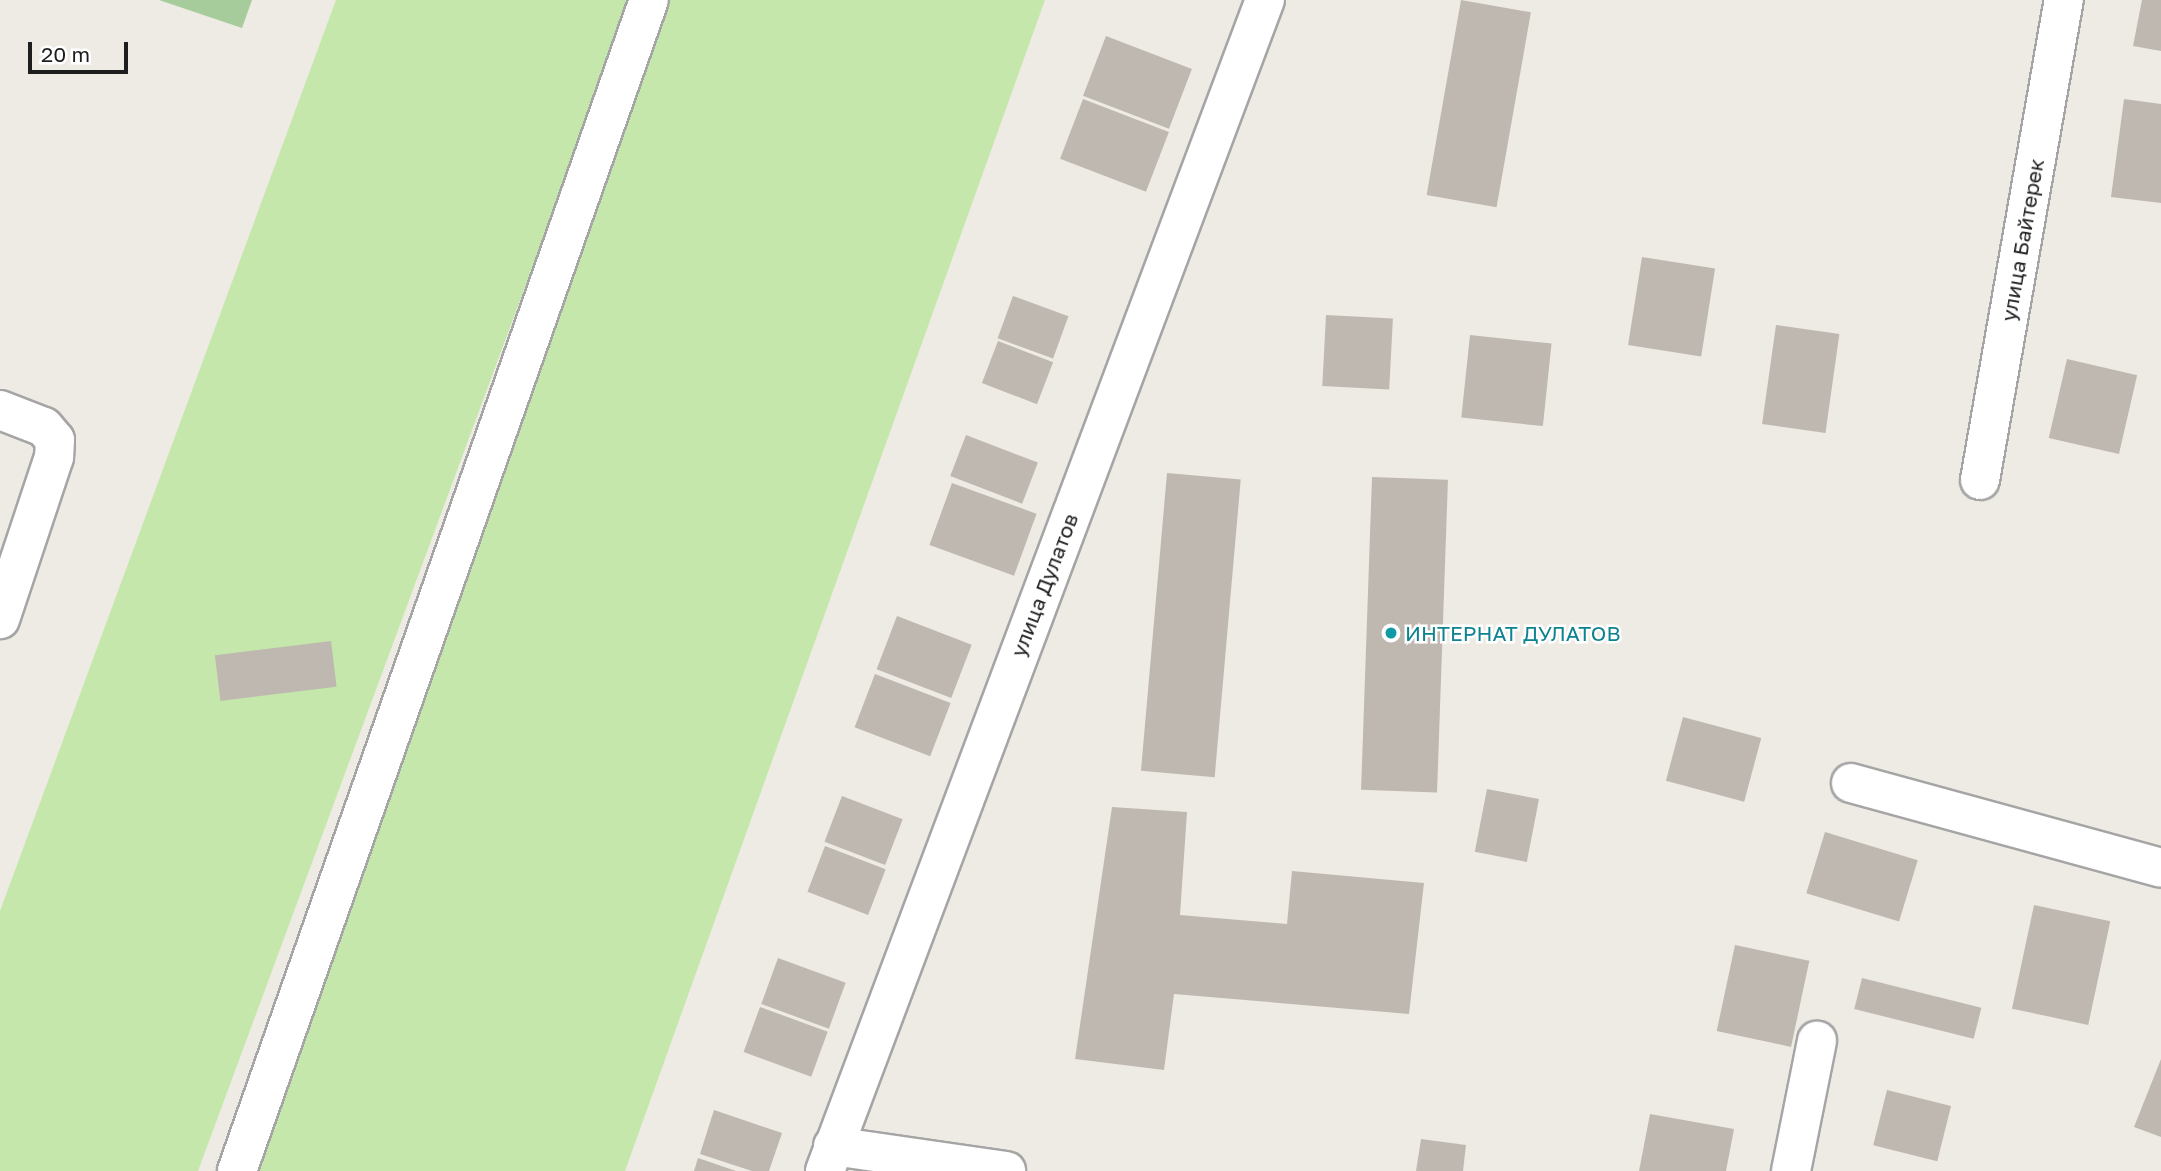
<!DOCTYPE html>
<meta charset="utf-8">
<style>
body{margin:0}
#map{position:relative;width:2161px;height:1171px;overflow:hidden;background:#eeebe4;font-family:"Golos Text",sans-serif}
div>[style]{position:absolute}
.grass>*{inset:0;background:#c5e7ab}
.forest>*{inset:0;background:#a5cc9a}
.building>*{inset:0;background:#bfb8b0;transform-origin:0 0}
.roads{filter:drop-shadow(2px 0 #a5a5a5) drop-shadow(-2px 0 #a5a5a5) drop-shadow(0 2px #a5a5a5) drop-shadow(0 -2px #a5a5a5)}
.minor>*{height:38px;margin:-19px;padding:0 19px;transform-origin:19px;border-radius:19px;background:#fff}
.dots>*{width:19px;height:19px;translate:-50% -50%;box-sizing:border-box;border:4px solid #fff;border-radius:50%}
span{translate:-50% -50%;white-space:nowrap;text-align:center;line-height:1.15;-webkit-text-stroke:5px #fff;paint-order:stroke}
.street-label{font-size:21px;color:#1e1e1e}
.culture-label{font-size:21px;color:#0d838f}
.left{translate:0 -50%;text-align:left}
.scale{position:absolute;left:28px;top:42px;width:100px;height:32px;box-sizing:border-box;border:4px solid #1e1e1e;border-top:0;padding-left:9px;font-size:21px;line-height:24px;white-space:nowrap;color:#1e1e1e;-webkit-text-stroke:5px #fff;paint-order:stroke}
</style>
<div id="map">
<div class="grass">
<div style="clip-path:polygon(336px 0,631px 0,198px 1171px,0 1171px,0 911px)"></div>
<div style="clip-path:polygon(665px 0,1045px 0,625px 1171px,255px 1171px)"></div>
</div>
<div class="forest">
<div style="clip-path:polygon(159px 0,252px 0,242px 28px)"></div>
</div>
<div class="building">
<div style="left:1461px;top:0;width:71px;height:198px;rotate:10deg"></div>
<div style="clip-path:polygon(2142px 0,2161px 0,2161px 51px,2133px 46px)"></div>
<div style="left:1106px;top:36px;width:92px;height:64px;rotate:21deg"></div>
<div style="left:1083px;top:99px;width:92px;height:64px;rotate:21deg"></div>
<div style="clip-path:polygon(2124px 99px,2161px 104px,2161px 203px,2111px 197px)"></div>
<div style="left:1642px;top:257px;width:74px;height:89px;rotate:9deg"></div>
<div style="left:1013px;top:296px;width:59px;height:45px;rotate:20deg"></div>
<div style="left:1326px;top:315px;width:67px;height:71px;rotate:3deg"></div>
<div style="left:1776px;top:325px;width:64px;height:100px;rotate:8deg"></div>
<div style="left:1470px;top:335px;width:82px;height:83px;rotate:6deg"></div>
<div style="left:998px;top:341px;width:59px;height:45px;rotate:21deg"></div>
<div style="left:2067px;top:359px;width:72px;height:81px;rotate:13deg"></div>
<div style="left:966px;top:435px;width:77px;height:44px;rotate:21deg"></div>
<div style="left:1167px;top:473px;width:74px;height:299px;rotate:5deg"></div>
<div style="left:1372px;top:477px;width:76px;height:313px;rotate:2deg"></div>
<div style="left:952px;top:483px;width:90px;height:66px;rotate:20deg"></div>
<div style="left:897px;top:616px;width:80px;height:57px;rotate:21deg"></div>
<div style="left:331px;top:641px;width:46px;height:117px;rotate:83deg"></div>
<div style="left:875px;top:674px;width:81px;height:57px;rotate:21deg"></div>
<div style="left:1683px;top:717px;width:81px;height:66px;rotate:15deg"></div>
<div style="left:1487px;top:789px;width:53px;height:64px;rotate:11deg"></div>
<div style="left:842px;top:796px;width:65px;height:49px;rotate:21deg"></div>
<div style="clip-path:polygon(1112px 807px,1187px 812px,1180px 915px,1287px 924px,1292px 871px,1424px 883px,1409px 1014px,1174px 994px,1164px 1070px,1075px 1059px)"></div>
<div style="left:1825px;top:832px;width:97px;height:64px;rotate:17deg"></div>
<div style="left:825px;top:846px;width:65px;height:49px;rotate:21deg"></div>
<div style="left:2034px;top:905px;width:78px;height:106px;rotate:12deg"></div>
<div style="left:1735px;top:945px;width:76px;height:88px;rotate:12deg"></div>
<div style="left:778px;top:958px;width:72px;height:49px;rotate:20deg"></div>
<div style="left:1862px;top:978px;width:123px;height:32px;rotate:14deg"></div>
<div style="left:760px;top:1007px;width:72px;height:48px;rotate:20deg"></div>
<div style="clip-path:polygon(2161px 1059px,2161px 1137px,2134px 1127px)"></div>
<div style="left:1887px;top:1090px;width:66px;height:57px;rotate:14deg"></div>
<div style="clip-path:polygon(714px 1110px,782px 1133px,769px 1171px,752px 1171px,700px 1154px)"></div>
<div style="clip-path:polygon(1650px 1114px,1734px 1129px,1726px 1171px,1639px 1171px)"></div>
<div style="clip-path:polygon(1421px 1139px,1466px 1145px,1463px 1171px,1416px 1171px)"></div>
<div style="clip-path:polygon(698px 1158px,736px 1171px,694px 1171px)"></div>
</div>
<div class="roads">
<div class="minor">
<div style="left:0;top:410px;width:47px;rotate:21.1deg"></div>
<div style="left:44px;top:427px;width:17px;rotate:50deg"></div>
<div style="left:55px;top:440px;width:17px;rotate:93deg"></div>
<div style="left:54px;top:457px;width:171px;rotate:108.4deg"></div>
<div style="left:1980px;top:480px;width:487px;rotate:-80.1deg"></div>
<div style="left:1851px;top:783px;width:321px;rotate:15.3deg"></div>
<div style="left:833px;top:1146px;width:175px;rotate:8.2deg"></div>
<div style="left:237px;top:1171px;width:1241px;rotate:-70.62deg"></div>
<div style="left:825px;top:1171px;width:1251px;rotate:-69.41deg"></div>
<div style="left:1791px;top:1171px;width:133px;rotate:-78.7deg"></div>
</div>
</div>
<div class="dots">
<div style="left:1391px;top:633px;background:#0f9aa8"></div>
</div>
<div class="street-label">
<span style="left:2022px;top:240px;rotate:-80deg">улица Байтерек</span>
<span style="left:1044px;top:585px;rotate:-69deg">улица Дулатов</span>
</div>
<div class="culture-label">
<span class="left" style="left:1405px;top:633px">ИНТЕРНАТ ДУЛАТОВ</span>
</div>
<div class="scale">20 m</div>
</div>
